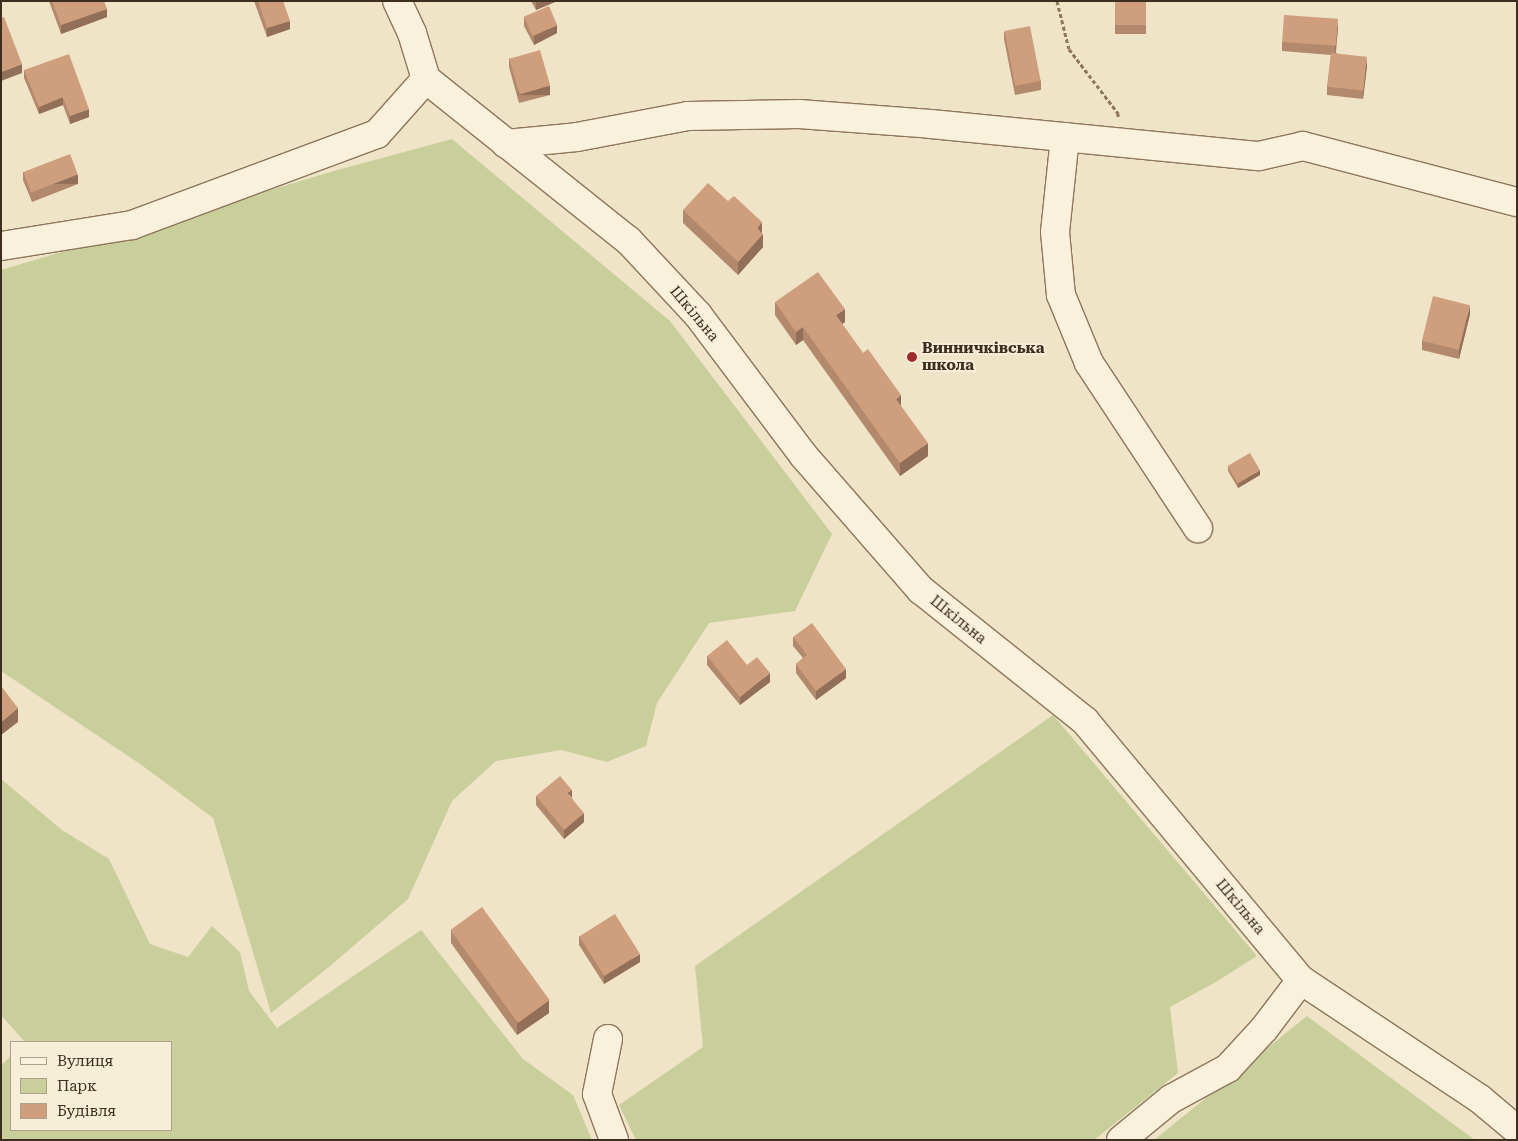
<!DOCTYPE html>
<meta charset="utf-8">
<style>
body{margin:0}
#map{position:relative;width:1518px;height:1141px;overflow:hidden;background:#f0e4c8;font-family:"Roboto Serif",serif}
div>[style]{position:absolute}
.green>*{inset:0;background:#c9cf9b}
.path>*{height:3px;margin-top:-1.5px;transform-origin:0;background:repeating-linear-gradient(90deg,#8d765c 0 4px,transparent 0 6.5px)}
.roads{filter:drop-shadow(1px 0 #8d765c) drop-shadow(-1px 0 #8d765c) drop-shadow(0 1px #8d765c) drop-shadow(0 -1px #8d765c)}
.minor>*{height:28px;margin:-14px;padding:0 14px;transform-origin:14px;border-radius:14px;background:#faf1dc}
.wall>*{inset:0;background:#b2896c;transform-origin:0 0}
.shaded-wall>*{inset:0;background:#916f58;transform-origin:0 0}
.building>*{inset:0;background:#cf9f7d;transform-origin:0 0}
.dots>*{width:14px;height:14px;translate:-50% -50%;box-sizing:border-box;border:2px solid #f7eed8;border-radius:50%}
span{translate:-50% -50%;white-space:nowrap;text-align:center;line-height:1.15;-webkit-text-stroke:4px #f7eed8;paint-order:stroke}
.street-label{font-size:15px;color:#3d2e20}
.poi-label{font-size:15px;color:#3d2e20;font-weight:700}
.left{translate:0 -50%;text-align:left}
.frame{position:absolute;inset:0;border:2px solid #3d2e20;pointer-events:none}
.legend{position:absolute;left:10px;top:1041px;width:162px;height:90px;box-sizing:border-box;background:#f7eed8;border:1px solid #ada18e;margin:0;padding:6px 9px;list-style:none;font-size:15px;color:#3d2e20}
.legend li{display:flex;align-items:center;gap:10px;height:25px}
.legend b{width:25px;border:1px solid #ada18e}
</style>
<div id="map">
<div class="green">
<div style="clip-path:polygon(452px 139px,670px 321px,832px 534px,795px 611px,709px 623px,657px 703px,646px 746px,607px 762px,561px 750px,496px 761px,452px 801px,408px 899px,329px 967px,271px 1013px,213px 818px,140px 764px,1px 671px,1px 270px,334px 171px)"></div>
<div style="clip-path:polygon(1053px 715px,1257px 956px,1216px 982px,1170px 1007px,1178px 1073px,1094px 1140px,636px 1140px,619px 1105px,703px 1047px,695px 966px)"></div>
<div style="clip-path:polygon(1px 779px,62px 830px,109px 859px,150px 944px,188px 957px,212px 926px,240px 952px,249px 991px,277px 1028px,421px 930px,523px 1059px,573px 1095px,592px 1140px,1px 1140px,1px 1065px,11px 1056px,11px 1130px,171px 1130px,171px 1042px,25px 1042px,1px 1015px)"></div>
<div style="clip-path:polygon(1307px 1016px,1475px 1140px,1154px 1140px)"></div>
</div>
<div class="path">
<div style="left:1057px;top:1px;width:49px;rotate:76deg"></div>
<div style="left:1069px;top:49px;width:81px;rotate:52.6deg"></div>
<div style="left:1118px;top:113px;width:5px;rotate:90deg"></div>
</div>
<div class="roads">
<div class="minor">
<div style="left:426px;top:79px;width:260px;rotate:38.6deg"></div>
<div style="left:629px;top:241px;width:101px;rotate:47deg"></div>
<div style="left:698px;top:315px;width:176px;rotate:53.1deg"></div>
<div style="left:804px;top:456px;width:178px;rotate:48.9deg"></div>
<div style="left:921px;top:590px;width:210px;rotate:38.6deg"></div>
<div style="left:1085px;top:721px;width:337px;rotate:50.2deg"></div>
<div style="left:1301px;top:980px;width:215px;rotate:33.6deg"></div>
<div style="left:1480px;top:1099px;width:48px;rotate:40deg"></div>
<div style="left:1065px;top:137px;width:96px;rotate:96deg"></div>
<div style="left:1055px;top:232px;width:63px;rotate:84.6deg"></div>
<div style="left:1061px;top:295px;width:74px;rotate:67.6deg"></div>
<div style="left:1089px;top:363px;width:198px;rotate:56.6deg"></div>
<div style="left:506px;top:144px;width:71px;rotate:-5.6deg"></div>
<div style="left:577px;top:137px;width:113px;rotate:-10.7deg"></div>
<div style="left:688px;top:116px;width:111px;rotate:-1deg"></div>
<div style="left:799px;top:114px;width:132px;rotate:4.3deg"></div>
<div style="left:931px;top:124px;width:330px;rotate:5.6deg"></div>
<div style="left:1259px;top:156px;width:45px;rotate:-12.8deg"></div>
<div style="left:1303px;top:146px;width:221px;rotate:14.7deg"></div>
<div style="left:1px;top:246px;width:133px;rotate:-9.1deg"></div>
<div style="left:132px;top:225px;width:261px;rotate:-20.4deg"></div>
<div style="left:377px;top:134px;width:74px;rotate:-48.3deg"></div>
<div style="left:426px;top:79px;width:48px;rotate:-106.9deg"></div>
<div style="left:412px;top:33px;width:35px;rotate:-115deg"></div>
<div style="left:608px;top:1039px;width:56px;rotate:101.3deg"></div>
<div style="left:597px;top:1094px;width:49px;rotate:69.7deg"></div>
<div style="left:1121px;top:1140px;width:65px;rotate:-39.4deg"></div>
<div style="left:1171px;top:1099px;width:65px;rotate:-28.5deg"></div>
<div style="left:1228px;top:1068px;width:53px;rotate:-47.3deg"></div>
<div style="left:1264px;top:1029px;width:61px;rotate:-52.9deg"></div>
</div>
</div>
<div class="wall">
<div style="clip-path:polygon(49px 1px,104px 1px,107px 17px,61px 34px)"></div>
<div style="clip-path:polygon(254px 1px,283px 1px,290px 29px,267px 37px)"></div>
<div style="clip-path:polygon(531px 1px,555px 1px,555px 2px,536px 10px)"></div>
<div style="left:1115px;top:1px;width:31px;height:33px"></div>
<div style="clip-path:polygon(524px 17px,557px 33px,534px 45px,524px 26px)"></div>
<div style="clip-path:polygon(1338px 28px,1336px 53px,1367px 66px,1363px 99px,1327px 95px,1327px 87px,1331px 55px,1282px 51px,1282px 42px)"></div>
<div style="clip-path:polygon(1004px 31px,1041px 81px,1041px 90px,1015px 95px,1004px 39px)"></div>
<div style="clip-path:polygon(509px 58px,550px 95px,519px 103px,509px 67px)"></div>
<div style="clip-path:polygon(24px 70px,89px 117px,70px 124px,63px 105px,39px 114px,24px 78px)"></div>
<div style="clip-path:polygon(23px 172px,78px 184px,32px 202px,23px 180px)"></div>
<div style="clip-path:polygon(683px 210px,762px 233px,763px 247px,738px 275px,683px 223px)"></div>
<div style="clip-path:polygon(775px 302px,845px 322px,842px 324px,901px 406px,928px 456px,900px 476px,803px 340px,796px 345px,775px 315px)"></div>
<div style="clip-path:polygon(1470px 314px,1459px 359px,1422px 350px,1422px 341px)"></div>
<div style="clip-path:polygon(1228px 466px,1260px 475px,1238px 488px,1228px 471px)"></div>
<div style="clip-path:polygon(793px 637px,846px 678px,816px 700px,796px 673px,796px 664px,803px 658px,793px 646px)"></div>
<div style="clip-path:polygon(707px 656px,747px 665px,770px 682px,740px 705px,707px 665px)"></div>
<div style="clip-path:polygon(536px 796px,572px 798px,584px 822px,564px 839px,536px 805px)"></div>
<div style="clip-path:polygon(451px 930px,549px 1013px,517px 1035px,451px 943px)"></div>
<div style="clip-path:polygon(579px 936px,640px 962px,604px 984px,579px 945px)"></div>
</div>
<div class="shaded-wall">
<div style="clip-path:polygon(536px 1px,555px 1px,555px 2px,536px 10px)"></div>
<div style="clip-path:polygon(107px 9px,107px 17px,61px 34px,61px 25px)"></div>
<div style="clip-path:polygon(1338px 19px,1338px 28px,1335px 55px,1335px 46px)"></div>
<div style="clip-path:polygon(290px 21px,290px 29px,267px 37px,267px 28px)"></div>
<div style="clip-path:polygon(557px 25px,557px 33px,534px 45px,534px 36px)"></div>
<div style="clip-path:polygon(1367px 57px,1367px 66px,1363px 99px,1363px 90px)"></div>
<div style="clip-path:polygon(22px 64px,22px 73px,1px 81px,1px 72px)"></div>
<div style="left:550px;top:86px;width:9px;height:32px;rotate:90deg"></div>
<div style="clip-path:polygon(63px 97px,63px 105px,39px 114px,39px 107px)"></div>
<div style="clip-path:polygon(89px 109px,89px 117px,70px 124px,70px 116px)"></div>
<div style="left:78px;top:175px;width:9px;height:49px;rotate:90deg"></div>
<div style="clip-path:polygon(762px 222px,762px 235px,757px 228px)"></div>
<div style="clip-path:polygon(763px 234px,763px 247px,738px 275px,738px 262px)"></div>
<div style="clip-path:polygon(1470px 305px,1470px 314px,1459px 359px,1459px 350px)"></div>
<div style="clip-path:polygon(845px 309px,845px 322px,836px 328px,836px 315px)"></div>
<div style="clip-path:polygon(803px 327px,803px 340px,796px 345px,796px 332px)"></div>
<div style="clip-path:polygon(901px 395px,901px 408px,896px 399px)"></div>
<div style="clip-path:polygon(928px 443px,928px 456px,900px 476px,900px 463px)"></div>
<div style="clip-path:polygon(1260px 470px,1260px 475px,1238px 488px,1238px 484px)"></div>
<div style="clip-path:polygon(846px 669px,846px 678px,816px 700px,816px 691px)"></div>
<div style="clip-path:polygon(770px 673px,770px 682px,740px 705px,740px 697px)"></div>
<div style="clip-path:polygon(18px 708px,18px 722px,1px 735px,1px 722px)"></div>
<div style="clip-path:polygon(572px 790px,572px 798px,567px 793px)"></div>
<div style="clip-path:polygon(584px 813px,584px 822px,564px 839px,564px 830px)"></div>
<div style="clip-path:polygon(640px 954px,640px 962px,604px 984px,604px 976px)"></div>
<div style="clip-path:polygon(549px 1000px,549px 1013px,517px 1035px,517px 1022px)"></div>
</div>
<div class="building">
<div style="clip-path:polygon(52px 1px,104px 1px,107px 9px,61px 25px)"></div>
<div style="clip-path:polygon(258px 1px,283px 1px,290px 21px,267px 28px)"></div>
<div style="left:1115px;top:1px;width:31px;height:24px"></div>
<div style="left:549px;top:6px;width:21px;height:27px;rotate:67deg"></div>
<div style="left:1284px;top:15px;width:54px;height:27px;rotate:4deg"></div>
<div style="clip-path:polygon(4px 17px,22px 64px,1px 72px,1px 18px)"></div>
<div style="left:1030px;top:26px;width:56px;height:26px;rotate:79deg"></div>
<div style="left:540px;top:50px;width:37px;height:32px;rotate:74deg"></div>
<div style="left:1331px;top:53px;width:36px;height:34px;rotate:6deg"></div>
<div style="clip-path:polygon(69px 54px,89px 109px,70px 116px,63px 97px,39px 107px,24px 70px)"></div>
<div style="left:70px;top:154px;width:22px;height:50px;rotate:69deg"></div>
<div style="clip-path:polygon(708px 183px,728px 201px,734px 196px,762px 222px,757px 228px,763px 234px,738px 262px,683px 210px)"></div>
<div style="clip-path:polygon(818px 272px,845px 309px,836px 315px,863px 353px,868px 349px,901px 395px,896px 399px,928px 443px,900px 463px,803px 327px,796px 332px,775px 302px)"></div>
<div style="left:1433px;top:296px;width:38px;height:46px;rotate:14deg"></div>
<div style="left:1250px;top:453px;width:20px;height:26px;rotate:60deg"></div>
<div style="clip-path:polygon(812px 623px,846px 669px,816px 691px,796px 664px,807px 655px,793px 637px)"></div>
<div style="clip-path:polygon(727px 640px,747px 665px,757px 657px,770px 673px,740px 697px,707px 656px)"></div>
<div style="clip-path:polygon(1px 686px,18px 708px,1px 722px)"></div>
<div style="clip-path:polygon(560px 776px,572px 790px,567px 793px,584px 813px,564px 830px,536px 796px)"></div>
<div style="left:482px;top:907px;width:115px;height:39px;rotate:54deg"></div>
<div style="left:615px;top:914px;width:47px;height:42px;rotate:58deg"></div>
</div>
<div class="dots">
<div style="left:912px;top:357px;background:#9e2a2b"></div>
</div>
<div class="street-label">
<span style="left:694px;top:314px;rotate:50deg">Шкільна</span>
<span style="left:958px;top:620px;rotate:39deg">Шкільна</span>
<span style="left:1240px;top:907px;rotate:50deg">Шкільна</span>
</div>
<div class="poi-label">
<span class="left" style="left:922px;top:357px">Винничківська<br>школа</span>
</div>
<div class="frame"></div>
<ul class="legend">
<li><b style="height:6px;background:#faf1dc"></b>Вулиця</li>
<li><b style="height:14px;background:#c9cf9b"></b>Парк</li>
<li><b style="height:14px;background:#cf9f7d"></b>Будівля</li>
</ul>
</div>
